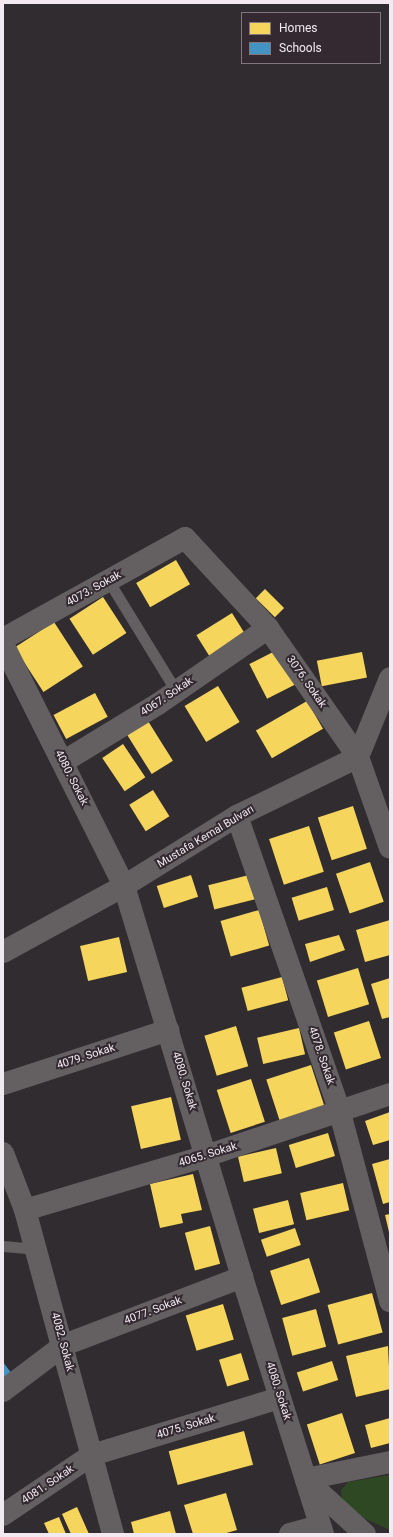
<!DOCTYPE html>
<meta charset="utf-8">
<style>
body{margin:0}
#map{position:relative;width:393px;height:1537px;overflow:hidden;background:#312c30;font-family:Roboto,sans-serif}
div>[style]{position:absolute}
.green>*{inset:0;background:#2d4823}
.homes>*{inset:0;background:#f6d55c;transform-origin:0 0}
.schools>*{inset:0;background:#4393c3}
.lane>*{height:11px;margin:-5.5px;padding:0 5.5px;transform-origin:5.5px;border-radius:5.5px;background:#646062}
.street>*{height:22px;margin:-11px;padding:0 11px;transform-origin:11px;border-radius:11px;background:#646062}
span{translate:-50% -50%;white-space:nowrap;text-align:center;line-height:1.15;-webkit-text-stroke:4px #342931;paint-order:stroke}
.street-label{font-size:11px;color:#f2eaf0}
.frame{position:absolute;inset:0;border:4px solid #f2eaf0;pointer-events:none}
.legend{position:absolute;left:241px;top:12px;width:140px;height:52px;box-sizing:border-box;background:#342931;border:1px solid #80767d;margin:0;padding:5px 7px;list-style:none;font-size:12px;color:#f2eaf0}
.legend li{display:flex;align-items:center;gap:8px;height:20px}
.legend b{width:20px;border:1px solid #80767d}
</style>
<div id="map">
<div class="green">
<div style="clip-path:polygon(390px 1475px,390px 1530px,359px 1516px,342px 1500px,341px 1490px,348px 1482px)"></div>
</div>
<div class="homes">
<div style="left:176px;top:560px;width:28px;height:46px;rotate:60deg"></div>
<div style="left:265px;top:589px;width:27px;height:13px;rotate:45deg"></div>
<div style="left:103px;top:597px;width:43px;height:40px;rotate:57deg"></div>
<div style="left:232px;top:613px;width:25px;height:42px;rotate:58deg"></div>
<div style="left:54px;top:622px;width:53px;height:47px;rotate:57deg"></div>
<div style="left:277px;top:650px;width:39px;height:31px;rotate:63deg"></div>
<div style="left:362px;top:652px;width:26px;height:46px;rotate:79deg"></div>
<div style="left:218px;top:686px;width:42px;height:39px;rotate:59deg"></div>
<div style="left:95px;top:693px;width:27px;height:47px;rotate:62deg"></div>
<div style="left:307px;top:701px;width:32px;height:59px;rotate:60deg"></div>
<div style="left:148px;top:721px;width:47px;height:25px;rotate:58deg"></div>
<div style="left:123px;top:744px;width:40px;height:25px;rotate:56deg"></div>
<div style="left:153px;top:790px;width:31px;height:28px;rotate:58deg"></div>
<div style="left:353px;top:806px;width:45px;height:37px;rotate:72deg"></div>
<div style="left:309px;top:826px;width:48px;height:42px;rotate:72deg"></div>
<div style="left:370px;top:862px;width:42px;height:36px;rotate:71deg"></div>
<div style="left:191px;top:875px;width:23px;height:36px;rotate:72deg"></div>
<div style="left:249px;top:875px;width:25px;height:42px;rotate:76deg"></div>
<div style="left:327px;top:887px;width:24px;height:37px;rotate:73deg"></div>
<div style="left:259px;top:910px;width:37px;height:40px;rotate:74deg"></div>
<div style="clip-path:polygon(390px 920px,390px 955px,365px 962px,356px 930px)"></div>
<div style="clip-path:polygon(339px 935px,345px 950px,310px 962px,305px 944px)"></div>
<div style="left:119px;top:937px;width:36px;height:40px;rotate:77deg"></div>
<div style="left:358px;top:968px;width:38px;height:43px;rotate:73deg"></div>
<div style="left:282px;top:977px;width:24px;height:42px;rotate:75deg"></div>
<div style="clip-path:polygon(390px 978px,390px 1017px,382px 1019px,371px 984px)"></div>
<div style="left:369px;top:1021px;width:39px;height:37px;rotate:72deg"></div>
<div style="left:236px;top:1026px;width:42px;height:33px;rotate:73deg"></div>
<div style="left:299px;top:1028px;width:27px;height:43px;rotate:77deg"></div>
<div style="left:311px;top:1065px;width:44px;height:47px;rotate:72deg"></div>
<div style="left:251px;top:1079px;width:45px;height:36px;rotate:72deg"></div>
<div style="left:171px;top:1097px;width:44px;height:41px;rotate:77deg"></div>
<div style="clip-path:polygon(390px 1112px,390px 1140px,373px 1145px,365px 1121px)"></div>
<div style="left:328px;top:1133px;width:24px;height:41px;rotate:73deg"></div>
<div style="left:276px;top:1148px;width:26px;height:39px;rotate:77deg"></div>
<div style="clip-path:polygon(390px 1159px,390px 1202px,383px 1204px,372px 1164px)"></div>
<div style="clip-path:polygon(193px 1174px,202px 1210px,181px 1214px,183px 1223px,160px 1228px,150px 1184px)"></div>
<div style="left:343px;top:1183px;width:28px;height:44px;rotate:77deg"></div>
<div style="left:288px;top:1200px;width:25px;height:36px;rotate:76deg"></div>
<div style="clip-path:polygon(390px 1214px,390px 1232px,389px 1232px,385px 1215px)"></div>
<div style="left:210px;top:1226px;width:39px;height:26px;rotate:75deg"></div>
<div style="left:295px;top:1228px;width:18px;height:36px;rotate:71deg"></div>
<div style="left:309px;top:1258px;width:36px;height:41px;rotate:72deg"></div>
<div style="left:372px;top:1293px;width:41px;height:46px;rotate:75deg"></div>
<div style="left:223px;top:1304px;width:37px;height:39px;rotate:73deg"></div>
<div style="left:316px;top:1309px;width:39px;height:35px;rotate:75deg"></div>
<div style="clip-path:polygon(388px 1346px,390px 1389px,356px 1397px,346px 1356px)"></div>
<div style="left:241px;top:1353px;width:28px;height:23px;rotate:73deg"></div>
<div style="left:332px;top:1361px;width:20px;height:37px;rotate:72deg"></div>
<div style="left:342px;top:1413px;width:42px;height:37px;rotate:72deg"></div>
<div style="clip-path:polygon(390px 1418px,390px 1443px,371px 1448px,365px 1425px)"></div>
<div style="left:244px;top:1431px;width:35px;height:78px;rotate:75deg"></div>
<div style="clip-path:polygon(226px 1493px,237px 1530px,223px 1534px,193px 1534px,184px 1505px)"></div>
<div style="clip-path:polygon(77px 1507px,89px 1534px,71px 1534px,62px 1514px)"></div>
<div style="clip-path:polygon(170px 1511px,176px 1534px,134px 1534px,131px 1522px)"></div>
<div style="clip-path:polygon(59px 1517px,66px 1534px,49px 1534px,44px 1523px)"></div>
</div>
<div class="schools">
<div style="clip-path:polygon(3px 1362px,18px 1382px,3px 1391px)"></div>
</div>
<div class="lane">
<div style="left:108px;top:580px;width:130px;rotate:58.5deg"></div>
<div style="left:3px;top:1246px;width:33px;rotate:5deg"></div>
</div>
<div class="street">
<div style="left:3px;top:639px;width:208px;rotate:-29deg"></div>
<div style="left:185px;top:538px;width:122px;rotate:47.3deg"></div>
<div style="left:268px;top:628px;width:157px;rotate:55.1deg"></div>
<div style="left:358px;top:757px;width:96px;rotate:70.6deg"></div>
<div style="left:3px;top:644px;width:271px;rotate:63.4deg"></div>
<div style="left:124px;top:886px;width:408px;rotate:73.2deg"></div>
<div style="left:242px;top:1277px;width:269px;rotate:72.5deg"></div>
<div style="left:63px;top:762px;width:111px;rotate:-31.4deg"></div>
<div style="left:158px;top:704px;width:134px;rotate:-34.6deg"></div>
<div style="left:237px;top:816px;width:310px;rotate:70.8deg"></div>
<div style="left:339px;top:1109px;width:199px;rotate:75.1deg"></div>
<div style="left:3px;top:952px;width:138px;rotate:-28.6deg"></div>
<div style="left:124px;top:886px;width:133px;rotate:-31.8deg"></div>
<div style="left:237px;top:816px;width:135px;rotate:-26deg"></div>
<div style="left:358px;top:757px;width:85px;rotate:-67.9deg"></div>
<div style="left:3px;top:1084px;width:174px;rotate:-18.1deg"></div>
<div style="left:3px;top:1153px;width:61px;rotate:68.9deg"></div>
<div style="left:25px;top:1210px;width:336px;rotate:74.8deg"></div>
<div style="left:25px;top:1210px;width:189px;rotate:-16.6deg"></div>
<div style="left:206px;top:1156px;width:194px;rotate:-18.6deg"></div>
<div style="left:3px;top:1391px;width:76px;rotate:-37deg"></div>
<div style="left:64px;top:1345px;width:191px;rotate:-20.9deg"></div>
<div style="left:306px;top:1479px;width:86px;rotate:-11.4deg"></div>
<div style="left:306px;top:1480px;width:80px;rotate:42.5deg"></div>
<div style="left:3px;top:1515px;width:107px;rotate:-34deg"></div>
<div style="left:92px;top:1455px;width:196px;rotate:-16.9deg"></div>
<div style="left:290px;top:1534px;width:31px;rotate:-15deg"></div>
</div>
<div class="street-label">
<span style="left:94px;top:589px;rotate:-29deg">4073. Sokak</span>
<span style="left:306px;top:682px;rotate:55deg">3076. Sokak</span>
<span style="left:167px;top:697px;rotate:-34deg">4067. Sokak</span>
<span style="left:71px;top:778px;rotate:63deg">4080. Sokak</span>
<span style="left:206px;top:837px;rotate:-31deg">Mustafa Kemal Bulvarı</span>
<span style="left:321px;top:1056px;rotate:71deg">4078. Sokak</span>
<span style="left:86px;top:1057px;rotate:-18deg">4079. Sokak</span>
<span style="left:184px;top:1081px;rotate:73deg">4080. Sokak</span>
<span style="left:208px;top:1155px;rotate:-17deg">4065. Sokak</span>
<span style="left:153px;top:1311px;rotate:-21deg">4077. Sokak</span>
<span style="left:62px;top:1342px;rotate:75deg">4082. Sokak</span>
<span style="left:278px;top:1391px;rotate:72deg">4080. Sokak</span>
<span style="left:186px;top:1427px;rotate:-17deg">4075. Sokak</span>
<span style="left:48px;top:1485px;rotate:-34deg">4081. Sokak</span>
</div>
<div class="frame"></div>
<ul class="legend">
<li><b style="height:11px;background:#f6d55c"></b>Homes</li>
<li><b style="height:11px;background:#4393c3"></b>Schools</li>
</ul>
</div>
